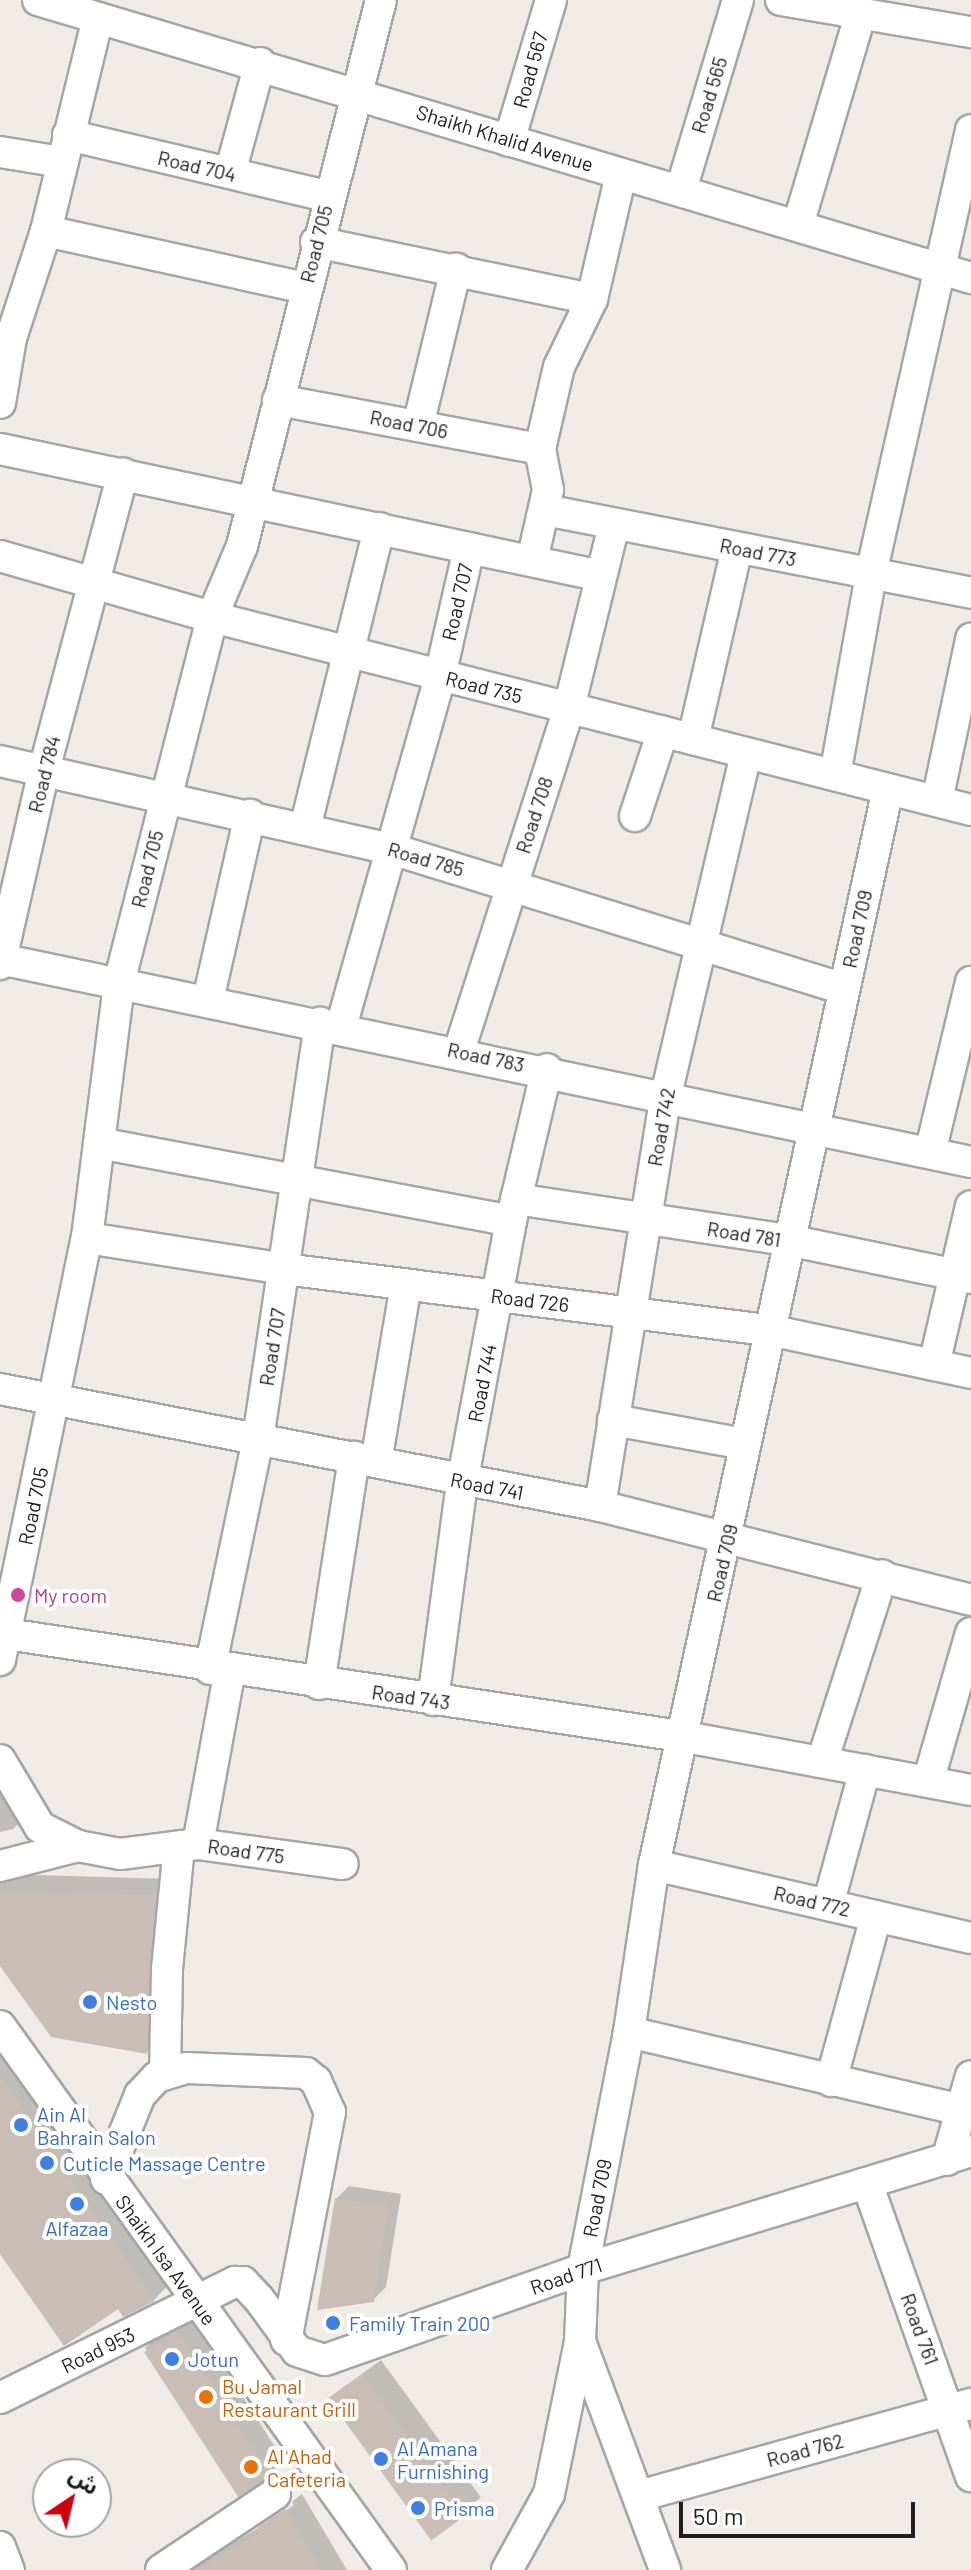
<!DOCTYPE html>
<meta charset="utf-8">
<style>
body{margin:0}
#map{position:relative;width:971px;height:2570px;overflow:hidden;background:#f0ebe4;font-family:Barlow,"Noto Sans Arabic",sans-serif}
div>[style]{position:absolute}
.shadow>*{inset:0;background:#0003;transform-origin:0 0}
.building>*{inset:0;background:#c9bdb6;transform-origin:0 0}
.roads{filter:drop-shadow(2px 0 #a5a5a5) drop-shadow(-2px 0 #a5a5a5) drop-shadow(0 2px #a5a5a5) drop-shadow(0 -2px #a5a5a5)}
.minor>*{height:30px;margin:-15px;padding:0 15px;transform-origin:15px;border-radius:15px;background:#fff}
.dots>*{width:22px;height:22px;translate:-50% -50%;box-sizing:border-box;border:4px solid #fff;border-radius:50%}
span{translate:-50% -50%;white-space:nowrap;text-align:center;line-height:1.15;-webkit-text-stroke:8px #fff;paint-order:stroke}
.street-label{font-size:20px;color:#1e1e1e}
.hotel-label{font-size:20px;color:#b23c85}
.left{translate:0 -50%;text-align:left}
.shop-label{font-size:20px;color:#366cbe}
.food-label{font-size:20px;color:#c56008}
.north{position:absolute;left:32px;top:2458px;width:80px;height:80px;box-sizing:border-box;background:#fff;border:2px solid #a5a5a5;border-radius:50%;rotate:35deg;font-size:22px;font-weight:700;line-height:32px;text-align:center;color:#1e1e1e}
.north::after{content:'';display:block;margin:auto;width:28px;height:36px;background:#cd000c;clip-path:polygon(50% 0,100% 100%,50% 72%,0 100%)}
.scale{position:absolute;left:679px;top:2502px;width:236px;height:36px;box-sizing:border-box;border:4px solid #1e1e1e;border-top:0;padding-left:10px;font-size:24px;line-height:28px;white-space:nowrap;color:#1e1e1e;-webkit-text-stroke:6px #fff;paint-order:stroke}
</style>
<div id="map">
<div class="shadow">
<div style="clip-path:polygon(0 1768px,29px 1813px,13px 1829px,0 1832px)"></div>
<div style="clip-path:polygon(0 1874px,172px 1879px,163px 2035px,147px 2051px,0 1963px)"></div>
<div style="clip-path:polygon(10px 2051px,170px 2283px,154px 2300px,118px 2306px,0 2250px,0 2057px)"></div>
<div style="clip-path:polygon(349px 2186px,401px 2194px,386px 2287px,373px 2300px,336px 2199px)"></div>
<div style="clip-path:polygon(192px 2318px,284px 2461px,269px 2475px,145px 2348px,159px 2334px)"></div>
<div style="left:381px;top:2360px;width:170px;height:64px;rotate:54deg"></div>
<div style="clip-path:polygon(evenodd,302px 2494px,347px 2570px,187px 2570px,260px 2527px,302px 2494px,292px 2502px,294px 2505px,275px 2518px,275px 2513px,292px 2502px)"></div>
</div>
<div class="building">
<div style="clip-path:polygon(0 1890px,156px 1895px,147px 2054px,51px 2037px,0 1966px)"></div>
<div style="clip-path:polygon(0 2076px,155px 2301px,123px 2317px,118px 2309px,64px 2346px,0 2254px)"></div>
<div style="clip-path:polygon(335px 2198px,389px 2206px,374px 2302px,317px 2310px)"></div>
<div style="left:177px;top:2331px;width:174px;height:39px;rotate:57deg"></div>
<div style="left:363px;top:2375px;width:174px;height:42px;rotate:54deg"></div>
<div style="clip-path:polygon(285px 2509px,321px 2570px,196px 2570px,260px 2532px,257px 2528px)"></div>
</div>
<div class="roads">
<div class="minor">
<div style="left:38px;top:0;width:974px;rotate:16.59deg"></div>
<div style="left:781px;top:0;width:193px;rotate:9.6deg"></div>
<div style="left:68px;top:135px;width:266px;rotate:13.3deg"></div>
<div style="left:509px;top:141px;width:147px;rotate:-73.4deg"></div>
<div style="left:0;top:152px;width:62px;rotate:9.3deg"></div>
<div style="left:230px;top:173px;width:114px;rotate:-74.7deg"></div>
<div style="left:681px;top:190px;width:198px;rotate:-73.3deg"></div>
<div style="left:798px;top:225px;width:222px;rotate:-73.5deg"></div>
<div style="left:46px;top:231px;width:265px;rotate:12.4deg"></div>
<div style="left:316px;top:242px;width:282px;rotate:11.7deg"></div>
<div style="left:278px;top:400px;width:267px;rotate:10.6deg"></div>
<div style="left:0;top:403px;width:66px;rotate:-80.4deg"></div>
<div style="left:11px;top:338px;width:113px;rotate:-71.9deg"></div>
<div style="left:46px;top:231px;width:219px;rotate:-76.3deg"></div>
<div style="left:418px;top:426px;width:162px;rotate:-76.4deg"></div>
<div style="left:0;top:449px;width:614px;rotate:11.93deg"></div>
<div style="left:545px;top:510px;width:434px;rotate:11deg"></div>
<div style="left:0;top:556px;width:221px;rotate:16.1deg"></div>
<div style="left:212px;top:617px;width:783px;rotate:14.27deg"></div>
<div style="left:532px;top:561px;width:73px;rotate:-77.3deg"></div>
<div style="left:548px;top:490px;width:42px;rotate:-101deg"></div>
<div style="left:540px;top:449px;width:84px;rotate:-77deg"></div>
<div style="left:559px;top:367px;width:76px;rotate:-64.1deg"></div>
<div style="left:592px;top:299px;width:128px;rotate:-76.9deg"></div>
<div style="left:693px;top:739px;width:196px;rotate:-77deg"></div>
<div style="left:0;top:761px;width:402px;rotate:12.7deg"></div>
<div style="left:392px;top:849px;width:473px;rotate:17.2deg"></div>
<div style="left:835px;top:775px;width:204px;rotate:-79.8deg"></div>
<div style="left:871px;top:574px;width:455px;rotate:-77.3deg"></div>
<div style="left:937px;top:801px;width:166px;rotate:-78.1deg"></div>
<div style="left:635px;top:816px;width:89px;rotate:-71.8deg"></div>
<div style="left:305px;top:828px;width:309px;rotate:-76.1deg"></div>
<div style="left:0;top:959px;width:992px;rotate:11.81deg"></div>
<div style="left:0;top:964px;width:199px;rotate:-77.2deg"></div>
<div style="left:44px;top:770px;width:307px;rotate:-75.1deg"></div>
<div style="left:208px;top:1000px;width:190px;rotate:-77.2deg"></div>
<div style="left:341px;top:1027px;width:365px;rotate:-74.2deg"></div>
<div style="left:440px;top:676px;width:131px;rotate:-77.2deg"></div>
<div style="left:459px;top:1051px;width:360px;rotate:-72.2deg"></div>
<div style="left:569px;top:708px;width:188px;rotate:-76.2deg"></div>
<div style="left:99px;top:1143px;width:419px;rotate:10.7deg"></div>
<div style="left:930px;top:1153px;width:176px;rotate:-76.5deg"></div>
<div style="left:516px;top:1199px;width:275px;rotate:8.6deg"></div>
<div style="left:788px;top:1240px;width:187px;rotate:11.7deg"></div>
<div style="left:87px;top:1238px;width:199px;rotate:8.9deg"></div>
<div style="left:284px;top:1269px;width:489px;rotate:7.2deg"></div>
<div style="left:769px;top:1330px;width:207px;rotate:12deg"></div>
<div style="left:934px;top:1365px;width:163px;rotate:-76.9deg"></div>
<div style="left:0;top:1389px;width:611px;rotate:11.03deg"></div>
<div style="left:600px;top:1506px;width:383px;rotate:14.2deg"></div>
<div style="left:613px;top:1420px;width:134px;rotate:10.3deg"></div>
<div style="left:376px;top:1462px;width:180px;rotate:-80.4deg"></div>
<div style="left:600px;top:1506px;width:416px;rotate:-80.9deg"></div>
<div style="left:666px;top:1095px;width:351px;rotate:-76.8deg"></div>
<div style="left:0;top:1633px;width:688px;rotate:8.61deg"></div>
<div style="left:680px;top:1736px;width:296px;rotate:10.5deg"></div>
<div style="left:0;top:1660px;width:431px;rotate:-78.4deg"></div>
<div style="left:87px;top:1238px;width:257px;rotate:-82.8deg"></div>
<div style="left:119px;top:983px;width:378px;rotate:-75.7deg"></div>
<div style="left:212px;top:617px;width:77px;rotate:-67.1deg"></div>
<div style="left:242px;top:546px;width:563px;rotate:-75.72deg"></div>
<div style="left:210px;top:1669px;width:235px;rotate:-78.2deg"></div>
<div style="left:258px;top:1439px;width:421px;rotate:-81.5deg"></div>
<div style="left:319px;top:1684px;width:230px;rotate:-81.2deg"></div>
<div style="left:433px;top:1700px;width:219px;rotate:-82.4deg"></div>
<div style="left:462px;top:1483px;width:267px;rotate:-79.4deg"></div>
<div style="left:511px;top:1221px;width:156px;rotate:-76.7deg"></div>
<div style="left:0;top:1760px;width:78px;rotate:59.2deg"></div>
<div style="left:40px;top:1827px;width:42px;rotate:26.6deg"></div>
<div style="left:78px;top:1846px;width:43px;rotate:10.8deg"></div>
<div style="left:120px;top:1854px;width:79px;rotate:-7.3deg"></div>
<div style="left:198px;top:1844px;width:146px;rotate:7.9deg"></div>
<div style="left:822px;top:1762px;width:196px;rotate:-72.2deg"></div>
<div style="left:928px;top:1782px;width:155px;rotate:-73.9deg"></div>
<div style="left:198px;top:1844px;width:177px;rotate:-79.6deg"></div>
<div style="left:654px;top:1865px;width:325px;rotate:13deg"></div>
<div style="left:0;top:1866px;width:81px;rotate:-14.4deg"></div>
<div style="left:828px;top:1905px;width:140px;rotate:-74.7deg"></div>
<div style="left:0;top:2026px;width:670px;rotate:54.29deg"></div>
<div style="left:629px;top:2032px;width:341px;rotate:13.2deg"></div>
<div style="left:165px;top:2074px;width:105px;rotate:-88.9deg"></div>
<div style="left:167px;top:1969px;width:123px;rotate:-84.4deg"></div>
<div style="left:831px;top:2081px;width:171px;rotate:-74.7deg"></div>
<div style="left:947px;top:2160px;width:87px;rotate:-74.1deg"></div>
<div style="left:106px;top:2179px;width:91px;rotate:-68deg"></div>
<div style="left:140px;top:2095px;width:25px;rotate:-47deg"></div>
<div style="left:157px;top:2077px;width:31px;rotate:-17deg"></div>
<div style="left:187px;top:2068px;width:119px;rotate:2.4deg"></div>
<div style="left:306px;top:2073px;width:13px;rotate:39deg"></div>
<div style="left:316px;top:2081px;width:34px;rotate:66deg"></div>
<div style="left:330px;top:2112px;width:232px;rotate:100.9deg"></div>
<div style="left:867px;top:2183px;width:311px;rotate:70.5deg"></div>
<div style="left:580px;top:2341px;width:244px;rotate:69.6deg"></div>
<div style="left:0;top:2398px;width:262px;rotate:-26.3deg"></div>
<div style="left:235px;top:2282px;width:8px"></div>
<div style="left:243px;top:2282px;width:23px;rotate:47deg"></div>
<div style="left:259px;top:2299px;width:64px;rotate:53.8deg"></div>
<div style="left:297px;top:2351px;width:29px;rotate:18deg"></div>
<div style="left:325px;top:2360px;width:274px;rotate:-19.4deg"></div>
<div style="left:583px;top:2269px;width:406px;rotate:-16.9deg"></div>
<div style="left:639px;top:2496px;width:345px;rotate:-15.5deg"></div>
<div style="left:0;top:2547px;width:25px;rotate:69deg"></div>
<div style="left:161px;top:2570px;width:137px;rotate:-33.7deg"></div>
<div style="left:507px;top:2570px;width:87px;rotate:-61.1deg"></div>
<div style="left:549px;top:2494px;width:156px;rotate:-78.5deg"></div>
<div style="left:580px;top:2341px;width:72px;rotate:-87.6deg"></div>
<div style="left:583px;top:2269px;width:241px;rotate:-79deg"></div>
<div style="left:629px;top:2032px;width:169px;rotate:-81.5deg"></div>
<div style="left:654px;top:1865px;width:1101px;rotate:-77.73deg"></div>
</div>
</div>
<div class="dots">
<div style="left:18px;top:1595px;background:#d1479c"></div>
<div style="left:90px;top:2002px;background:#3f7fe0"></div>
<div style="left:21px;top:2125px;background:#3f7fe0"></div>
<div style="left:47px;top:2163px;background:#3f7fe0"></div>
<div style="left:77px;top:2204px;background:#3f7fe0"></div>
<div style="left:333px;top:2323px;background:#3f7fe0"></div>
<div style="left:172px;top:2359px;background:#3f7fe0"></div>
<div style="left:206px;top:2397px;background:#e8710a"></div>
<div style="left:381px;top:2459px;background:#3f7fe0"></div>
<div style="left:251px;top:2467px;background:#e8710a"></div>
<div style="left:418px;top:2508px;background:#3f7fe0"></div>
</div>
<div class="street-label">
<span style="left:530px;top:70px;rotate:-74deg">Road 567</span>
<span style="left:709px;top:95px;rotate:-73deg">Road 565</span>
<span style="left:505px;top:138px;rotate:17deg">Shaikh Khalid Avenue</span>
<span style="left:197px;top:166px;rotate:13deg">Road 704</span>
<span style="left:316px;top:244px;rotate:-76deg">Road 705</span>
<span style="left:409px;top:424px;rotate:11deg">Road 706</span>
<span style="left:758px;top:552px;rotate:11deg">Road 773</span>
<span style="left:457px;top:602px;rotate:-77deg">Road 707</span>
<span style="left:484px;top:687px;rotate:14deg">Road 735</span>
<span style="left:44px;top:774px;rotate:-76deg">Road 784</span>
<span style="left:534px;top:815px;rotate:-72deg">Road 708</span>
<span style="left:426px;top:859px;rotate:16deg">Road 785</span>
<span style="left:147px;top:869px;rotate:-76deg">Road 705</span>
<span style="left:857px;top:929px;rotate:-78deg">Road 709</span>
<span style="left:486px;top:1057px;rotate:12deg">Road 783</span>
<span style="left:661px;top:1127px;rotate:-80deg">Road 742</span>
<span style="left:744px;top:1234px;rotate:9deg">Road 781</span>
<span style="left:530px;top:1300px;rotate:7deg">Road 726</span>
<span style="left:272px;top:1347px;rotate:-81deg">Road 707</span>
<span style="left:482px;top:1383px;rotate:-79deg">Road 744</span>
<span style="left:487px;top:1486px;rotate:11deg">Road 741</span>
<span style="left:33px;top:1506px;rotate:-78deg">Road 705</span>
<span style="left:722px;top:1563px;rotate:-77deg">Road 709</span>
<span style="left:411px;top:1697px;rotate:8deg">Road 743</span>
<span style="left:246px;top:1851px;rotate:8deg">Road 775</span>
<span style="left:812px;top:1901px;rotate:13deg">Road 772</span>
<span style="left:597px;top:2198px;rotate:-79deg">Road 709</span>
<span style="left:166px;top:2260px;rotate:54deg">Shaikh Isa Avenue</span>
<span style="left:566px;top:2276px;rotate:-19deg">Road 771</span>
<span style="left:920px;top:2329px;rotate:70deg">Road 761</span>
<span style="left:98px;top:2350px;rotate:-26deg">Road 953</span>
<span style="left:805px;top:2450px;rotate:-15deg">Road 762</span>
</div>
<div class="hotel-label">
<span class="left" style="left:34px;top:1595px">My room</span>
</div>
<div class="shop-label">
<span class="left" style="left:106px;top:2002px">Nesto</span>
<span class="left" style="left:37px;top:2126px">Ain Al<br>Bahrain Salon</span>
<span class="left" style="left:63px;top:2163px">Cuticle Massage Centre</span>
<span style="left:77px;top:2228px">Alfazaa</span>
<span class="left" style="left:349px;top:2323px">Family Train 200</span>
<span class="left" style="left:188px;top:2359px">Jotun</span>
<span class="left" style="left:397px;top:2460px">Al Amana<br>Furnishing</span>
<span class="left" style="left:434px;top:2508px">Prisma</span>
</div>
<div class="food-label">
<span class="left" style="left:222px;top:2398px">Bu Jamal<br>Restaurant Grill</span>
<span class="left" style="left:267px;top:2468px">Al Ahad<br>Cafeteria</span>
</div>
<div class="north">ش</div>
<div class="scale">50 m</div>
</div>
